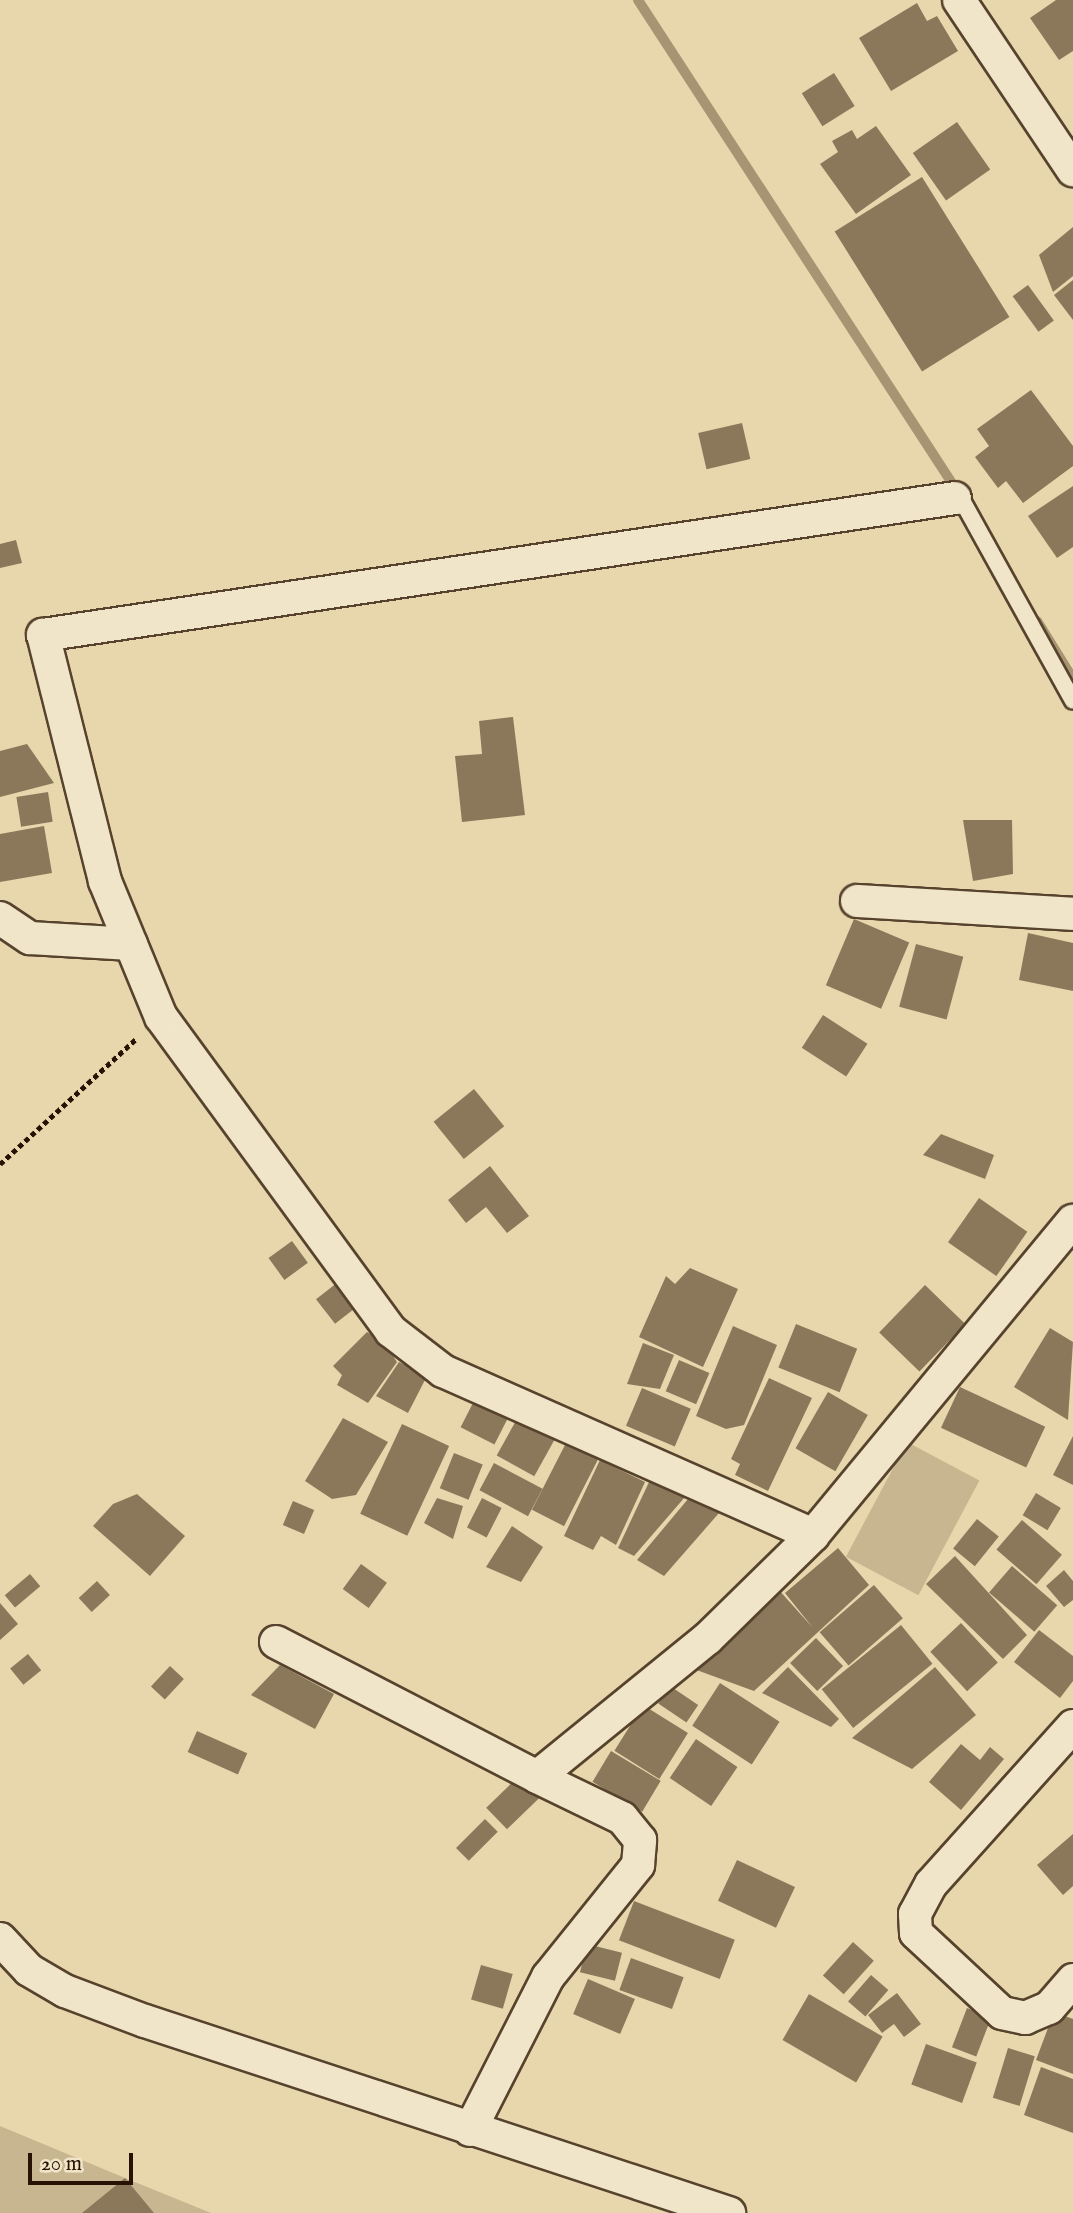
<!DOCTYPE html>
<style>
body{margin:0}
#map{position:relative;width:1073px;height:2213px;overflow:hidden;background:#e8d7ac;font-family:"IM FELL English",serif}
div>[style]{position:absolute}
.green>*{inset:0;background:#c7b68f;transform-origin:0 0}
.stream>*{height:10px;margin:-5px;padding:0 5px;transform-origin:5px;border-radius:5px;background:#a69473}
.building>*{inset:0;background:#8b785b;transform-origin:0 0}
.path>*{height:4.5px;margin-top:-2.25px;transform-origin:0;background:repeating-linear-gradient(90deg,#271203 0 5px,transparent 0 8.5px)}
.roads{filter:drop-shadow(2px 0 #57432d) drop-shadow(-2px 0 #57432d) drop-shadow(0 2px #57432d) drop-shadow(0 -2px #57432d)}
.lane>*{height:16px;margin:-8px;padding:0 8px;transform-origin:8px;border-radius:8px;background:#f0e5c9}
.street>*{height:32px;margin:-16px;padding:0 16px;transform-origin:16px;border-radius:16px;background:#f0e5c9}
span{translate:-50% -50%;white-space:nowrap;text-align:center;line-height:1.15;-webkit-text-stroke:5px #f0e5c9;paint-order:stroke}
.scale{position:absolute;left:28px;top:2153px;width:105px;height:32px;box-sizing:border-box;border:4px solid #271203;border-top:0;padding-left:9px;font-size:21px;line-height:24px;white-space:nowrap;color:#271203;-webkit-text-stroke:5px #f0e5c9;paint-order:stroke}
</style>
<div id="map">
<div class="green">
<div style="left:907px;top:1442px;width:82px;height:130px;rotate:28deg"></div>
<div style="clip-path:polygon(0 2126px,125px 2178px,211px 2213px,0 2213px)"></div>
</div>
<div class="stream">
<div style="left:638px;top:0;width:589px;rotate:56.98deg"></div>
<div style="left:1037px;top:621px;width:68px;rotate:58.2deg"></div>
</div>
<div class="building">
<div style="clip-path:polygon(1056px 0,1073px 0,1073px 51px,1059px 60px,1030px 18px)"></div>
<div style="clip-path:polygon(917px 3px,927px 21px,937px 16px,958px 51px,891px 91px,859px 38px)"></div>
<div style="left:834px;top:73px;width:39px;height:38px;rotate:58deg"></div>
<div style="left:957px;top:122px;width:58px;height:54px;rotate:55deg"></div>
<div style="clip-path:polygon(876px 126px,911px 175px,856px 214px,820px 164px,838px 152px,832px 141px,852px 130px,857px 139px)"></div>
<div style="left:922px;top:177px;width:165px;height:103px;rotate:58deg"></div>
<div style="clip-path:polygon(1073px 227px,1073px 276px,1053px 292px,1039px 255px)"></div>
<div style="clip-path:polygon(1073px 280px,1073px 320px,1054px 295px)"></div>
<div style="left:1028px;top:285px;width:44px;height:19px;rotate:54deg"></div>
<div style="clip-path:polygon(1031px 390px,1073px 446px,1073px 466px,1023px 503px,1006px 481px,998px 488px,975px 457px,989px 446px,977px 429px)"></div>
<div style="left:742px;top:423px;width:37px;height:45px;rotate:77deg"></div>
<div style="clip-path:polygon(1073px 486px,1073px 547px,1057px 558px,1028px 516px)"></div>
<div style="clip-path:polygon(16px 540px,22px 563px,0 568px,0 544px)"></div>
<div style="clip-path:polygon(513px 717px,525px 815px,462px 822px,455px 756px,482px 754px,479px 721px)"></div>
<div style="clip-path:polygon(27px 744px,54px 783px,0 797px,0 751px)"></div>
<div style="left:48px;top:792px;width:30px;height:32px;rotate:81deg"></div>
<div style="clip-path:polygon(963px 820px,1012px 820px,1013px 874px,973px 881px)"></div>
<div style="clip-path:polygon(44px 826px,52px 873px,0 882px,0 834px)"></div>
<div style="left:854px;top:919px;width:60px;height:72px;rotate:23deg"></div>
<div style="clip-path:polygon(1028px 933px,1073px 943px,1073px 991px,1019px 980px)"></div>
<div style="left:916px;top:944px;width:49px;height:65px;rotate:15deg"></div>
<div style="left:823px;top:1015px;width:53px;height:39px;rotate:33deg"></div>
<div style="left:474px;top:1089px;width:48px;height:52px;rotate:51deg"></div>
<div style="clip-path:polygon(941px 1134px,994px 1155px,985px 1179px,923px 1155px)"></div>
<div style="clip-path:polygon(490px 1166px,529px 1216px,507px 1233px,486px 1207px,466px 1223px,448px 1200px)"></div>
<div style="left:979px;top:1198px;width:59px;height:54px;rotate:35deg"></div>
<div style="left:292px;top:1241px;width:27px;height:29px;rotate:54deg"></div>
<div style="clip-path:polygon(690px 1268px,738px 1289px,703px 1367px,639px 1337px,666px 1276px,675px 1284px)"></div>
<div style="left:342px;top:1279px;width:31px;height:33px;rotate:52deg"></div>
<div style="left:925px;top:1285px;width:56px;height:66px;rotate:44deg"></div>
<div style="left:796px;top:1324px;width:66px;height:47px;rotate:22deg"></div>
<div style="clip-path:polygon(733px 1326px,777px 1345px,744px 1425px,726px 1429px,696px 1416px)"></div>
<div style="clip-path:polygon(1050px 1328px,1073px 1342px,1068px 1420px,1014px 1387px)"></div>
<div style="clip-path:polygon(367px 1332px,383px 1341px,397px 1362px,368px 1403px,337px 1385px,342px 1375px,333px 1366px)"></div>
<div style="clip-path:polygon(643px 1343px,674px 1355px,660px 1389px,627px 1384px)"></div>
<div style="left:679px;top:1360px;width:33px;height:34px;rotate:23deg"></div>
<div style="clip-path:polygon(399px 1362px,427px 1376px,408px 1413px,376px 1396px)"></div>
<div style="clip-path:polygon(769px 1378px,812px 1398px,768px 1491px,735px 1475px,740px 1464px,731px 1459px)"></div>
<div style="left:960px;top:1387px;width:94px;height:45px;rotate:25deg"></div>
<div style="left:642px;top:1388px;width:53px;height:41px;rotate:23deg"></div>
<div style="left:828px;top:1392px;width:46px;height:65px;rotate:30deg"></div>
<div style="left:476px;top:1397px;width:38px;height:34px;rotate:27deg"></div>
<div style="left:518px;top:1417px;width:43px;height:44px;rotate:29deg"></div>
<div style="clip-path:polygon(343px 1418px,388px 1442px,356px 1495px,332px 1499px,305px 1481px)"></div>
<div style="left:402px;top:1424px;width:52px;height:99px;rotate:25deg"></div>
<div style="clip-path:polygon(1073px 1436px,1073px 1485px,1053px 1475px)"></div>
<div style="left:566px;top:1443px;width:36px;height:75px;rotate:27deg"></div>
<div style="left:454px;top:1453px;width:31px;height:38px;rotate:22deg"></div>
<div style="clip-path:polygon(600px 1460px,645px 1482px,616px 1545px,601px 1536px,593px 1550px,564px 1536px)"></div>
<div style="left:494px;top:1463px;width:55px;height:31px;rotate:28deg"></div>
<div style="clip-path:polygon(650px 1480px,685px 1497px,634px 1556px,618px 1548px)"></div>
<div style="left:1036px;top:1493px;width:29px;height:26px;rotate:31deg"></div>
<div style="clip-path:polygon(137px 1494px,185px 1536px,150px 1576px,93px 1526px,113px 1504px)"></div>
<div style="clip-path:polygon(437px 1498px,463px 1506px,453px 1539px,424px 1523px)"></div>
<div style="left:482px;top:1498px;width:22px;height:33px;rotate:27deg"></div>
<div style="clip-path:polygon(688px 1499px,719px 1513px,664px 1576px,637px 1560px)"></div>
<div style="left:293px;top:1501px;width:23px;height:26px;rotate:23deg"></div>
<div style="left:977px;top:1519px;width:28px;height:38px;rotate:39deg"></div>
<div style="left:1022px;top:1520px;width:53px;height:39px;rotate:41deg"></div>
<div style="clip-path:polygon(512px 1526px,543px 1547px,521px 1582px,486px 1567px)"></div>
<div style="clip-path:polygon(838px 1548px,869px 1585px,754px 1691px,691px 1668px,778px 1589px,813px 1628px,785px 1593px)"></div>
<div style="clip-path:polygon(955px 1556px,1027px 1635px,1003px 1659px,926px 1584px)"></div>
<div style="left:361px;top:1564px;width:32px;height:31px;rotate:36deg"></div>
<div style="left:1012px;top:1566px;width:60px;height:35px;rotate:41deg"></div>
<div style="clip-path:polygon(1064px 1570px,1073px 1581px,1073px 1600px,1064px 1607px,1046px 1586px)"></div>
<div style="left:30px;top:1574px;width:16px;height:33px;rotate:50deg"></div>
<div style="left:97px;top:1581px;width:19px;height:25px;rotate:47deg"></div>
<div style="left:874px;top:1585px;width:44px;height:72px;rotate:49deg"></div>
<div style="clip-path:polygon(0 1603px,18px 1624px,0 1640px)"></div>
<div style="left:961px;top:1623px;width:54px;height:42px;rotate:47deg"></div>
<div style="left:901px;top:1625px;width:50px;height:102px;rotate:51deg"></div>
<div style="clip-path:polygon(1039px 1630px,1073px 1656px,1073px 1681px,1060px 1698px,1014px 1662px)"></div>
<div style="left:816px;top:1638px;width:39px;height:36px;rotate:46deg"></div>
<div style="left:28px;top:1654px;width:21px;height:23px;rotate:51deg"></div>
<div style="clip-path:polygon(280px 1665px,334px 1694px,315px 1729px,251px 1695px)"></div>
<div style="left:170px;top:1666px;width:19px;height:28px;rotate:43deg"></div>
<div style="clip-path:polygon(788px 1667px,839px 1719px,831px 1727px,762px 1693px)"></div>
<div style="clip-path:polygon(935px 1667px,976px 1715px,912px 1769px,852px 1738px)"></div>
<div style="left:720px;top:1683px;width:71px;height:51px;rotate:33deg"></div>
<div style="left:670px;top:1686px;width:34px;height:21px;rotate:34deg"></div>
<div style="left:643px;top:1705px;width:53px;height:54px;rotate:32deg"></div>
<div style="left:197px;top:1731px;width:55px;height:23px;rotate:24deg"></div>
<div style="left:696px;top:1739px;width:50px;height:47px;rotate:34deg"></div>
<div style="clip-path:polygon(961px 1744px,980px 1760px,990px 1747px,1004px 1759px,961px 1810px,929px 1782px)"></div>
<div style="left:611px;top:1751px;width:58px;height:36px;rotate:31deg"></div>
<div style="left:520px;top:1775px;width:30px;height:47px;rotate:46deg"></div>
<div style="left:485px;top:1819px;width:18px;height:41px;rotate:45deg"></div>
<div style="clip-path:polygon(1073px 1834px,1073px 1886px,1063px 1895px,1037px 1865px)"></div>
<div style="left:737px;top:1860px;width:64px;height:45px;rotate:25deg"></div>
<div style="left:634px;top:1901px;width:108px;height:42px;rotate:21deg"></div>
<div style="left:853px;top:1942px;width:28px;height:45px;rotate:42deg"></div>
<div style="left:587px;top:1944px;width:36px;height:29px;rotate:14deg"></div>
<div style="left:631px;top:1958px;width:56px;height:34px;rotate:20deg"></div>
<div style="left:481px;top:1965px;width:33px;height:36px;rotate:16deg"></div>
<div style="left:871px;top:1975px;width:23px;height:35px;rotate:41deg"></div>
<div style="left:588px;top:1979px;width:51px;height:38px;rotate:23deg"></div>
<div style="clip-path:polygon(897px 1993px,921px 2024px,904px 2037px,894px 2024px,882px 2033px,868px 2015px)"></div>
<div style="left:809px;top:1994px;width:85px;height:53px;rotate:30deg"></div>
<div style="left:967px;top:2008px;width:26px;height:42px;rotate:21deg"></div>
<div style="clip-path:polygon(1054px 2012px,1073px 2019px,1073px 2074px,1036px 2060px)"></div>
<div style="left:926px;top:2044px;width:54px;height:43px;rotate:20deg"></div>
<div style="left:1008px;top:2048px;width:28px;height:52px;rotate:17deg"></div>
<div style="clip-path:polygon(1041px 2067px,1073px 2079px,1073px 2133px,1024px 2115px)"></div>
<div style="clip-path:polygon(125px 2178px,154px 2213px,82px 2213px)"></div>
</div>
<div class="path">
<div style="left:0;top:1164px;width:185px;rotate:-42.6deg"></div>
</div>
<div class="roads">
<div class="lane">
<div style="left:959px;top:495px;width:235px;rotate:61deg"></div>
</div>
<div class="street">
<div style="left:959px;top:0;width:205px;rotate:56.2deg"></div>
<div style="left:857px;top:901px;width:216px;rotate:3.4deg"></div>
<div style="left:0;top:918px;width:36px;rotate:34deg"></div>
<div style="left:30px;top:938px;width:101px;rotate:3.4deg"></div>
<div style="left:813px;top:1535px;width:405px;rotate:-156.1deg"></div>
<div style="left:443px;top:1371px;width:66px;rotate:-142.4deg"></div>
<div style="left:391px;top:1331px;width:389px;rotate:-126.2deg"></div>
<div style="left:161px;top:1017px;width:147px;rotate:-112.4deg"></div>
<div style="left:105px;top:881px;width:254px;rotate:-104.1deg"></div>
<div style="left:43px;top:635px;width:922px;rotate:-8.54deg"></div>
<div style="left:276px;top:1642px;width:294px;rotate:27.3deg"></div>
<div style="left:537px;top:1777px;width:220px;rotate:-39.1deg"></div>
<div style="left:708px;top:1638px;width:147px;rotate:-44.4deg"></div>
<div style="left:813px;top:1535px;width:408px;rotate:-50.4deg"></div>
<div style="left:1073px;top:1726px;width:212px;rotate:131.9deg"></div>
<div style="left:931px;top:1884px;width:34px;rotate:118deg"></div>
<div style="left:915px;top:1914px;width:19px;rotate:87deg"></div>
<div style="left:916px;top:1933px;width:117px;rotate:42.9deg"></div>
<div style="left:1002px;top:2013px;width:24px;rotate:12deg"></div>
<div style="left:1025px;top:2018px;width:26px;rotate:-23deg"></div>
<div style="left:1049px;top:2008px;width:37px;rotate:-49deg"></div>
<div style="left:0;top:1939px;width:42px;rotate:46.9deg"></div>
<div style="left:29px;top:1970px;width:42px;rotate:30.3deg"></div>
<div style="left:65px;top:1991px;width:85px;rotate:20.6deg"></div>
<div style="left:145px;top:2021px;width:615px;rotate:18.2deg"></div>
<div style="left:470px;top:2130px;width:172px;rotate:-63deg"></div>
<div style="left:548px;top:1977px;width:144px;rotate:-51.2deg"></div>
<div style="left:638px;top:1865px;width:25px;rotate:-85deg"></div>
<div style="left:640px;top:1840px;width:28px;rotate:-129deg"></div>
<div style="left:622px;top:1818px;width:94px;rotate:-154.2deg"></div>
</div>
</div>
<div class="scale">20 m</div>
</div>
